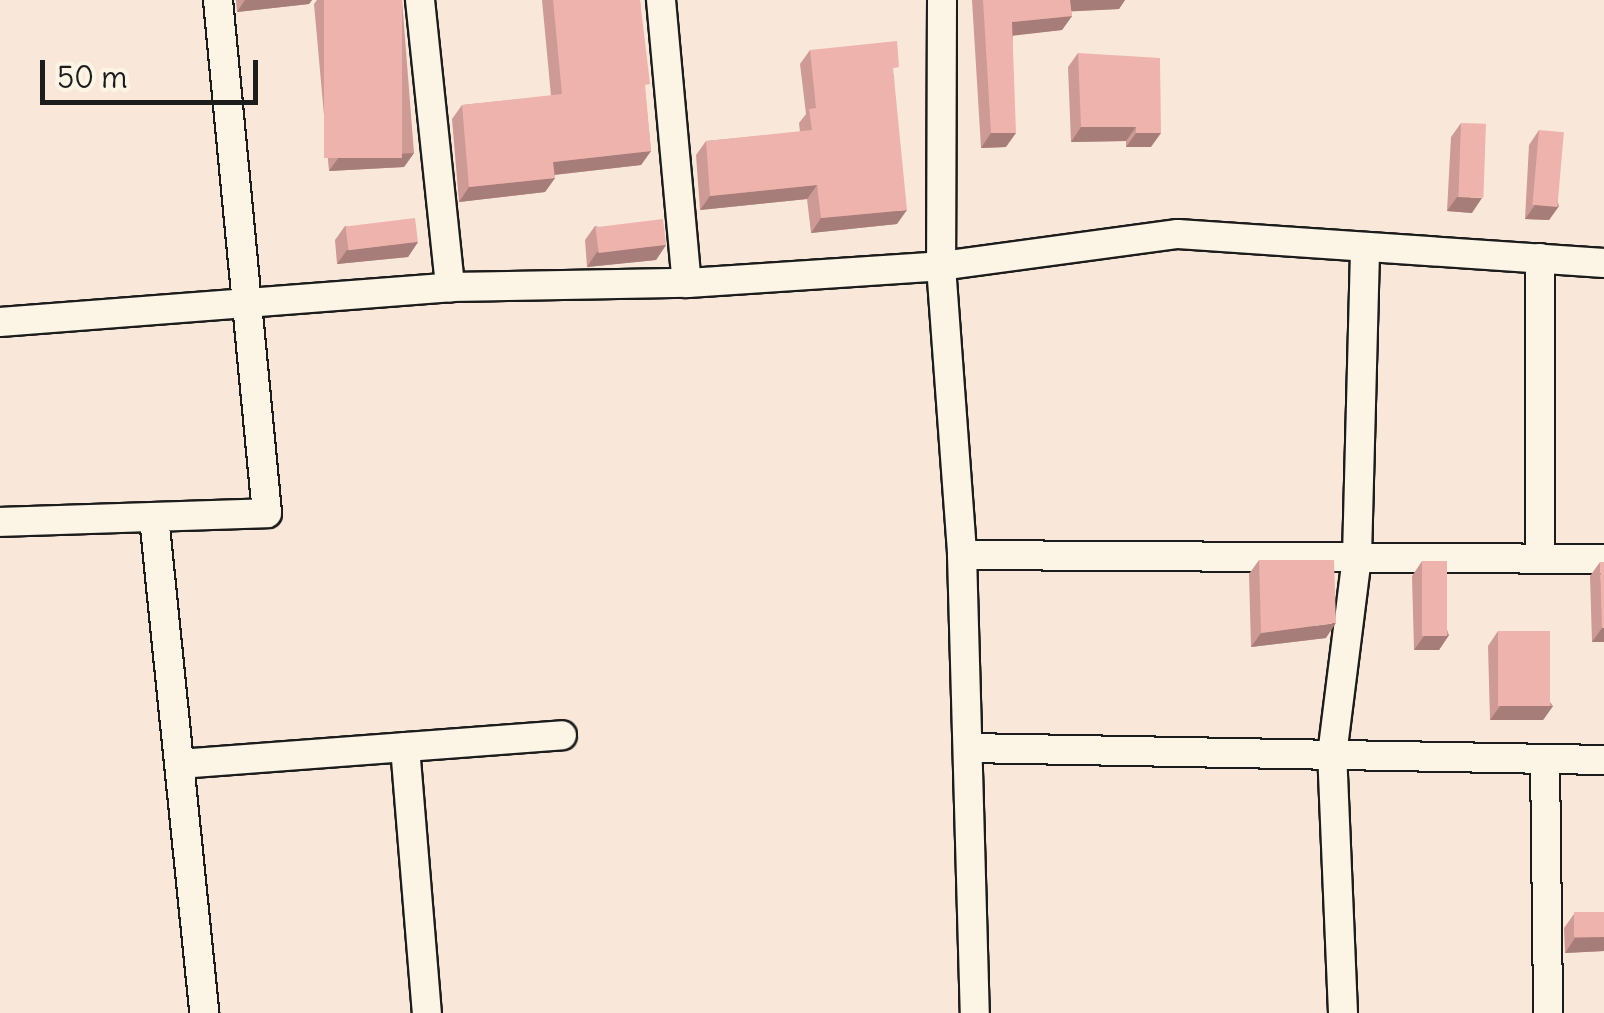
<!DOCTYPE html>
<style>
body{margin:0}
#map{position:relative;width:1604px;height:1013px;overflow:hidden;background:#f9e8da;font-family:Delius,sans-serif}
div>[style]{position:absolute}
.roads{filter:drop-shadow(2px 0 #1c1c1c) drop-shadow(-2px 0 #1c1c1c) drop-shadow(0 2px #1c1c1c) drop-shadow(0 -2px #1c1c1c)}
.minor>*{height:28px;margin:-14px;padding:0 14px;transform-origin:14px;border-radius:14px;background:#fcf5e5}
.wall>*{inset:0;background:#cd9a95}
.shaded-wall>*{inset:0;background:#a77d79}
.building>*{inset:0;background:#eeb3ad;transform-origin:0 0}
span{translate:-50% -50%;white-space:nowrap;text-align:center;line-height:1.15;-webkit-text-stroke:9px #fcf5e5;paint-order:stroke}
.scale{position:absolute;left:40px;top:60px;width:218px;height:45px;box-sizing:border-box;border:5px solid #1c1c1c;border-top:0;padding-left:12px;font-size:30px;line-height:35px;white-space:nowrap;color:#1c1c1c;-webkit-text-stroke:8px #fcf5e5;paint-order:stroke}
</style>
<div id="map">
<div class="roads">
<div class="minor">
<div style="left:420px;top:0;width:289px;rotate:84deg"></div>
<div style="left:661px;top:0;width:284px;rotate:84.8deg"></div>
<div style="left:942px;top:0;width:266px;rotate:90.2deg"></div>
<div style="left:941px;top:266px;width:290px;rotate:85.8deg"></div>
<div style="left:962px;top:555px;width:458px;rotate:88.4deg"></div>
<div style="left:1540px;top:258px;width:300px;rotate:90deg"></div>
<div style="left:0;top:322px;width:451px;rotate:-4.4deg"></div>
<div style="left:450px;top:287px;width:237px;rotate:-1deg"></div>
<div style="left:687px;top:283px;width:255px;rotate:-3.8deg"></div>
<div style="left:941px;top:266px;width:239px;rotate:-7.7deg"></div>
<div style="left:1178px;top:234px;width:427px;rotate:3.9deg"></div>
<div style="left:154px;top:517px;width:499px;rotate:84.2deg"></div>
<div style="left:0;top:522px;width:267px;rotate:-1.9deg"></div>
<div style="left:267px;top:513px;width:515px;rotate:-95.46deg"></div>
<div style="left:962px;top:555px;width:642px;rotate:0.36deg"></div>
<div style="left:405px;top:747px;width:267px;rotate:85.3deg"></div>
<div style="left:968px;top:748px;width:636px;rotate:1.08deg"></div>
<div style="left:1545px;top:759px;width:254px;rotate:89.3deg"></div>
<div style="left:180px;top:764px;width:383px;rotate:-4.3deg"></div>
<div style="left:1343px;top:1013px;width:258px;rotate:-92.4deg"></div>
<div style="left:1332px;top:755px;width:200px;rotate:-82.8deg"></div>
<div style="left:1357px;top:557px;width:310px;rotate:-88.5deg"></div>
</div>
</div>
<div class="wall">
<div style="clip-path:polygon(236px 0,312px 0,309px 4px,237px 12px)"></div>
<div style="clip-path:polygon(317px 0,402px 0,414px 153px,404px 167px,329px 171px,314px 4px)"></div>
<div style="clip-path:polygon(542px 0,640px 0,645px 91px,651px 151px,641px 165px,555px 175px,555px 178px,545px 192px,459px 202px,452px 119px,462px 105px,551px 96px)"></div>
<div style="clip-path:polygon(972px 0,1125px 0,1119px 9px,1071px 11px,1072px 16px,1062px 30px,1013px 35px,1006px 147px,981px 148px)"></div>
<div style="clip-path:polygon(810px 50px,894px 75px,897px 224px,811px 233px,807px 199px,700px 210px,696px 155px,706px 141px,800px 132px,799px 123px,806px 114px,800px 64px)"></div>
<div style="clip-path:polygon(1078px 53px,1151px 147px,1126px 147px,1126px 141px,1071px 142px,1068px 67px)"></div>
<div style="clip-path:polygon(1461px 123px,1472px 213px,1447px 211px,1451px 137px)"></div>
<div style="clip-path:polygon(1539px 130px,1559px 206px,1549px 220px,1525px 219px,1529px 145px)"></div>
<div style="clip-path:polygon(345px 226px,418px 242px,408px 257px,337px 264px,335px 240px)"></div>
<div style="clip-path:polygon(595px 226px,666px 245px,656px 260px,587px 267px,585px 240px)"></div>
<div style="clip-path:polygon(1259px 560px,1326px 638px,1251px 647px,1249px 574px)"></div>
<div style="clip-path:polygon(1422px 561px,1449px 635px,1439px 650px,1414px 650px,1412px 576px)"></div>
<div style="clip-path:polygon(1600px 562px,1604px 642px,1592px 642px,1590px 576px)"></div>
<div style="clip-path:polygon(1498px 631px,1553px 706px,1543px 720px,1490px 720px,1488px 646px)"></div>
<div style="clip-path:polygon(1604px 912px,1604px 951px,1565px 953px,1564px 928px,1574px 914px)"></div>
</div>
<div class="shaded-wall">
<div style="clip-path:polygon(245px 0,312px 0,309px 4px,237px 12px)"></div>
<div style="clip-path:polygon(1068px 0,1125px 0,1119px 9px,1060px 12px)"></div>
<div style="clip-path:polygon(1072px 16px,1062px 30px,1002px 37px,1012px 22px)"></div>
<div style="clip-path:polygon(1081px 127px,1136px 127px,1126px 141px,1071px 142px)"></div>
<div style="clip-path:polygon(991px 133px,1016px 133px,1006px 147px,981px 148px)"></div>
<div style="clip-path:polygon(1136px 133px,1161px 133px,1151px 147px,1126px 147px)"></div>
<div style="clip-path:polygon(651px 151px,641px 165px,543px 176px,553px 162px)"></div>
<div style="clip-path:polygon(414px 153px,404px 167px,329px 171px,339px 157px)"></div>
<div style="clip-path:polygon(555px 178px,545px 192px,459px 202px,469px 187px)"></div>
<div style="clip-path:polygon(817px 185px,807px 199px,700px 210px,710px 196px)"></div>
<div style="clip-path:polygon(1457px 197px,1482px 198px,1472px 213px,1447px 211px)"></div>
<div style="clip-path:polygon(1535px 205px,1559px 206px,1549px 220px,1525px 219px)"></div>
<div style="clip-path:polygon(907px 210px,897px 224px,811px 233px,821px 218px)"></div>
<div style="clip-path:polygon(418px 242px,408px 257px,337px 264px,347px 250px)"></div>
<div style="clip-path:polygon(666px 245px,656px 260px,587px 267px,597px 252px)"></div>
<div style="clip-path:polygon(1336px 623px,1326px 638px,1251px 647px,1261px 633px)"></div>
<div style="clip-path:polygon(1602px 628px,1604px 628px,1604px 642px,1592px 642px)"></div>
<div style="clip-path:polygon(1449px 635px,1439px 650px,1414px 650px,1424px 636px)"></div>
<div style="clip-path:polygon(1500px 706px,1553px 706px,1543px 720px,1490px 720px)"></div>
<div style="clip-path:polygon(1604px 937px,1604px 951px,1565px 953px,1575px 938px)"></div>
</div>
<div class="building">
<div style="left:324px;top:0;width:78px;height:158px"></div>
<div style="clip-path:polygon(553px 0,640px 0,650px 84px,645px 85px,651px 151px,553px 162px,555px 178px,469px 187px,462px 105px,562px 94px)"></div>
<div style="clip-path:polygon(983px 0,1070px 0,1072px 16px,1012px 22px,1016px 133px,991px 133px)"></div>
<div style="clip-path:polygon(897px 41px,899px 67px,893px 68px,907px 210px,821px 218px,817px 185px,710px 196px,706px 141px,812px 130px,809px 109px,816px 108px,810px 50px)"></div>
<div style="clip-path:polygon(1078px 53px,1160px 58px,1161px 133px,1136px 133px,1136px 127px,1081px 127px)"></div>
<div style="left:1461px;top:123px;width:25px;height:74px;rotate:2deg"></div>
<div style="left:1539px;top:130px;width:25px;height:75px;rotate:5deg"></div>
<div style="left:415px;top:218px;width:24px;height:70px;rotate:83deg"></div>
<div style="left:663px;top:219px;width:26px;height:68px;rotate:83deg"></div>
<div style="clip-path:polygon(1259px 560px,1334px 560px,1336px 623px,1261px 633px)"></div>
<div style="left:1422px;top:561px;width:25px;height:75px"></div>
<div style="clip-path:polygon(1600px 562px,1604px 562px,1604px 628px,1602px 628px)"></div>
<div style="left:1498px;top:631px;width:52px;height:75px"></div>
<div style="left:1604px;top:912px;width:25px;height:30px;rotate:90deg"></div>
</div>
<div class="scale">50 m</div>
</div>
